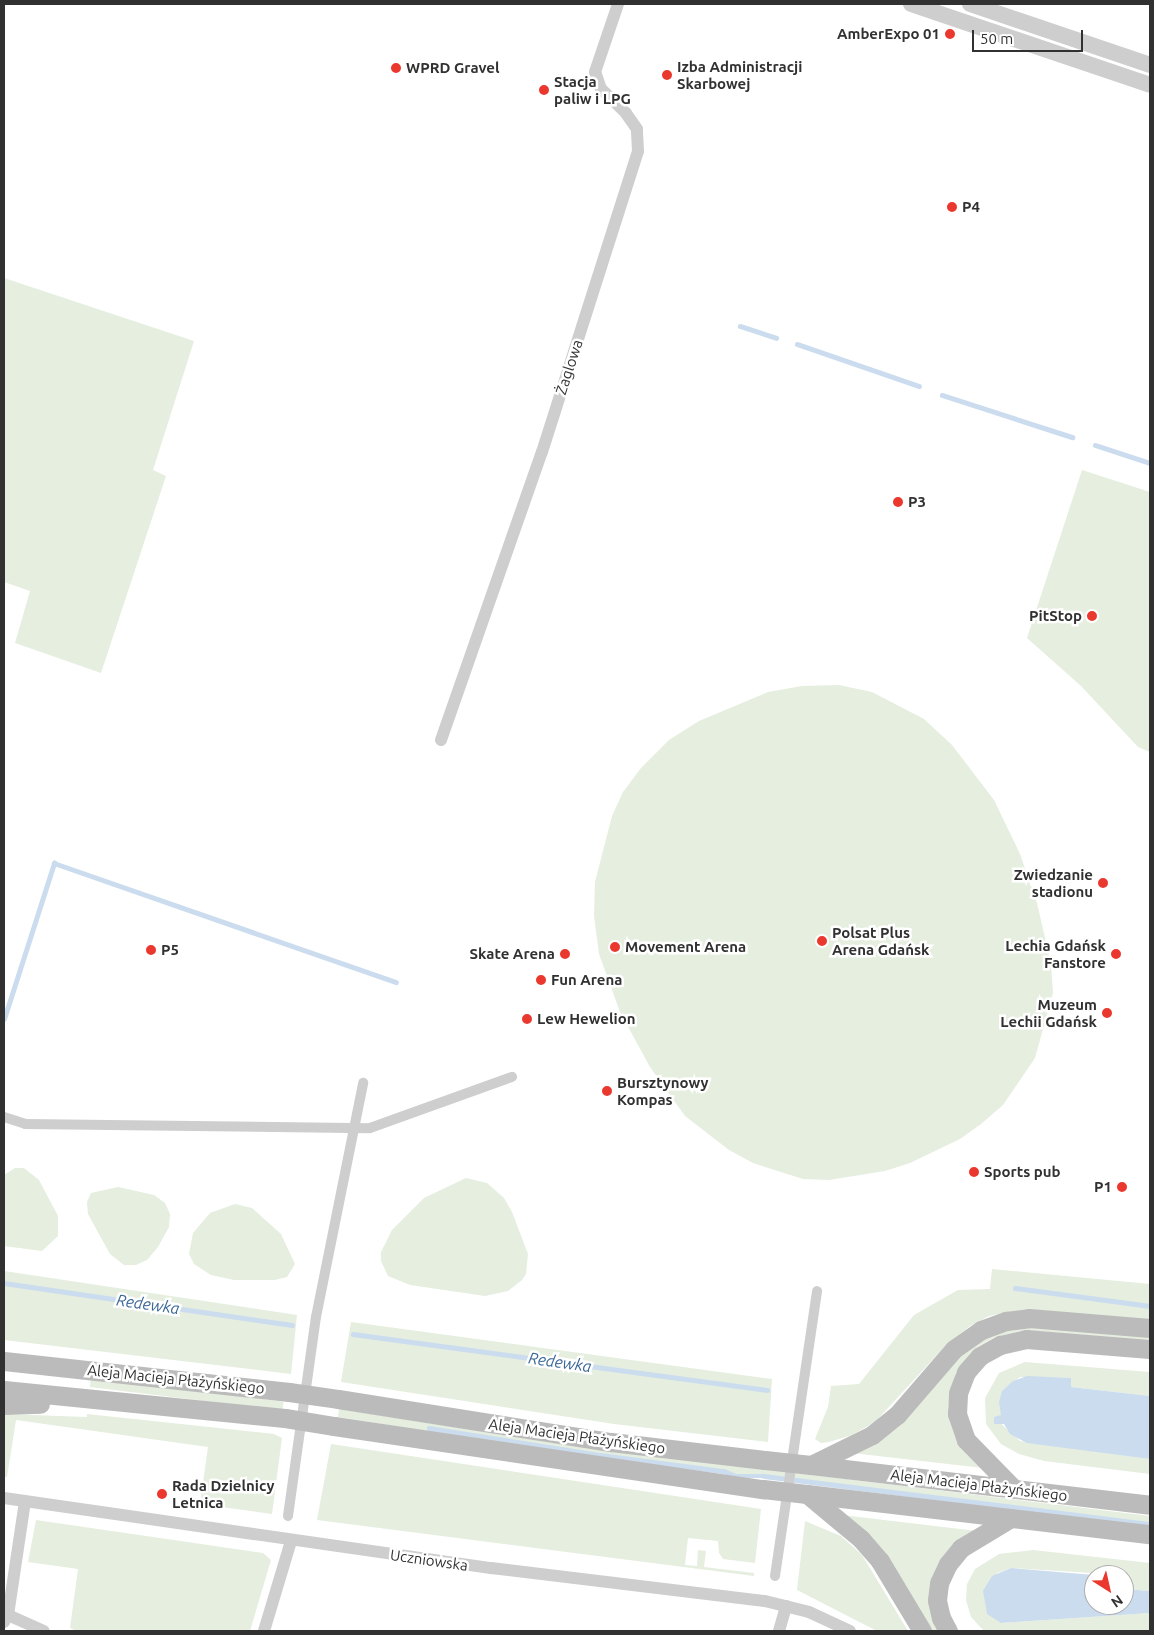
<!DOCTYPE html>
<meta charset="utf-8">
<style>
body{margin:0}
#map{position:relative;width:1154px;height:1635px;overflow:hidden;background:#fff;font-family:Ubuntu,sans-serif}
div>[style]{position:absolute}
.green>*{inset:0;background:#e5eedf;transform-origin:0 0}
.water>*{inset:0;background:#cbdcee}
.stream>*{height:4.5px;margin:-2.25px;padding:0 2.25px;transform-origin:2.25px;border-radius:2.25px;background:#cbdcee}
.pedestrian>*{height:10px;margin:-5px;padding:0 5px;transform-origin:5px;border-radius:5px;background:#cecece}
.minor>*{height:12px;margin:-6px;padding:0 6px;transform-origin:6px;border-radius:6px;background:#cecece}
.tertiary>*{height:16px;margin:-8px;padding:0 8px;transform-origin:8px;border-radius:8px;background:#cecece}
.secondary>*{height:19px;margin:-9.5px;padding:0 9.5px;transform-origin:9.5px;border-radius:9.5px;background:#bbb}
.secondary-bridge>*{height:19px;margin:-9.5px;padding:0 9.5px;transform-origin:9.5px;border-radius:9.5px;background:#bbb}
.dots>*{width:14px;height:14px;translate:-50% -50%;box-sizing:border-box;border:2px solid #fff;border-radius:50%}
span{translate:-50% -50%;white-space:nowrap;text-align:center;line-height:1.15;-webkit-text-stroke:5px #fff;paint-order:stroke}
.poi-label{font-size:15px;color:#313131;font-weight:700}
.right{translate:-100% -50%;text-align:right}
.left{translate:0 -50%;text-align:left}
.street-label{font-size:15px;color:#313131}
.water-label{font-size:16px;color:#3b6897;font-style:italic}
.frame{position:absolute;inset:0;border:5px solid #313131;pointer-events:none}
.north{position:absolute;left:1084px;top:1565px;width:50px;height:50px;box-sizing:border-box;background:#fff;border:1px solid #adadad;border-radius:50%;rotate:145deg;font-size:14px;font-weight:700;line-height:20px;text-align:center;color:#313131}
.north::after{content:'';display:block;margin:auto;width:18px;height:22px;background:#eb382f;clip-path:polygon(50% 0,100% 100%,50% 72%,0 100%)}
.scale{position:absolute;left:972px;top:30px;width:111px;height:22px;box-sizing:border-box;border:2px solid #313131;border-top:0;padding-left:6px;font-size:15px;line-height:18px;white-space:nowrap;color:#313131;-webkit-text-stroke:4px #fff;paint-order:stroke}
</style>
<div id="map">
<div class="green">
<div style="clip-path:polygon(4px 278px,194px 341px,153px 470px,166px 476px,101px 673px,15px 643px,30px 591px,4px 582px)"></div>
<div style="clip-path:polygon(1082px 470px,1150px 492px,1150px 752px,1138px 747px,1081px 686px,1027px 638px)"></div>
<div style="clip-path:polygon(839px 685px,872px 692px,924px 719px,952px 745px,994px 800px,1020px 854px,1037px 903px,1051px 964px,1053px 993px,1035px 1058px,1003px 1105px,981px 1124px,960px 1139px,910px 1163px,885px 1171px,829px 1180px,803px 1179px,753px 1163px,729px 1150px,685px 1116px,650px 1067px,620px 1012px,599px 954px,594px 916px,595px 882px,612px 816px,623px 792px,641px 768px,669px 740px,699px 721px,768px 692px,802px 686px)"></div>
<div style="clip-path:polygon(15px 1168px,24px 1168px,39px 1180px,58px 1216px,58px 1236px,42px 1251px,4px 1246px,4px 1175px)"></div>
<div style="clip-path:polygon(466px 1178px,487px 1183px,504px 1198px,512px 1212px,528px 1254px,526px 1274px,522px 1280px,508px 1291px,485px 1296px,410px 1285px,388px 1276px,381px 1261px,381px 1252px,392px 1230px,424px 1198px)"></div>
<div style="clip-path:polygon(118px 1187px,154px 1195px,165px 1203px,170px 1214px,169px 1227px,158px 1247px,147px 1260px,136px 1265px,124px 1265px,110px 1254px,88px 1214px,87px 1202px,91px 1193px)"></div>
<div style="clip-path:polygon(235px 1204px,252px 1208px,281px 1234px,295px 1264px,287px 1277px,275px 1280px,234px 1280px,211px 1275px,194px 1264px,189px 1254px,193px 1233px,210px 1213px)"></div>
<div style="clip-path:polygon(992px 1269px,1150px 1284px,1150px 1322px,1003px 1313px,989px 1316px,970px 1326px,947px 1344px,875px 1422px,852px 1435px,829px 1442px,821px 1443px,815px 1439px,828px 1407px,831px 1386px,859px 1384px,914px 1315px,958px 1290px,990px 1289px)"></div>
<div style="clip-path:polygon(4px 1271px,297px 1315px,291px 1374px,4px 1340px)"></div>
<div style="clip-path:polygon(351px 1322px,772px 1379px,768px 1442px,614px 1424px,341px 1382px)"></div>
<div style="clip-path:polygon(1022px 1327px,1150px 1336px,1150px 1340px,1024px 1330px,995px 1337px,977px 1347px,956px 1372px,948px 1406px,957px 1441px,983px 1468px,852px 1453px,963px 1352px,994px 1333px)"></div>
<div style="clip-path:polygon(1025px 1362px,1150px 1372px,1150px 1396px,1071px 1387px,1071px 1378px,1020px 1377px,1002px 1391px,1001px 1416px,994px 1417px,1020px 1441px,1150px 1459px,1150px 1474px,1044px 1461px,1019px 1454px,1001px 1444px,986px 1424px,985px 1398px,999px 1373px)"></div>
<div style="left:91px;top:1378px;width:194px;height:9px;rotate:7deg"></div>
<div style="clip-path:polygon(339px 1409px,567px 1445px,1150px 1516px,1150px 1528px,565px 1453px,338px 1417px)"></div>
<div style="clip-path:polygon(4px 1414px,87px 1417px,87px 1414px,274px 1434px,282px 1438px,272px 1514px,200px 1504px,208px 1447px,16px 1420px,7px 1477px,4px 1477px)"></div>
<div style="clip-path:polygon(331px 1444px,761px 1509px,755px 1563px,723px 1559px,719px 1553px,718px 1541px,688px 1538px,685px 1565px,697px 1566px,698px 1550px,706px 1551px,704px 1567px,754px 1573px,754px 1576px,317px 1520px)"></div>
<div style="clip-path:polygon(842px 1515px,977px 1531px,955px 1544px,939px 1631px,932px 1631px)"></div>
<div style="clip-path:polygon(36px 1520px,263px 1553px,271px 1560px,250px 1631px,77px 1631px,70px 1628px,78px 1569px,28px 1562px)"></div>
<div style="clip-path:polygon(805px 1521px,841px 1536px,862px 1555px,908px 1631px,877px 1631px,797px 1590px)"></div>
<div style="clip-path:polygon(1033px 1550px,1150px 1563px,1150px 1591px,1124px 1589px,1124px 1575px,1011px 1568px,997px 1573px,1001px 1623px,1150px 1613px,1150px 1630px,984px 1631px,971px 1617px,966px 1600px,967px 1584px,975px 1569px,999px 1554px)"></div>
</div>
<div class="water">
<div style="clip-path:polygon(1027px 1376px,1071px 1378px,1071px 1387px,1150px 1396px,1150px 1459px,1027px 1443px,1010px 1434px,1004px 1424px,994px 1424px,994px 1417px,1001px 1415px,999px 1402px,1002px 1391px,1013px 1381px)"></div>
<div style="clip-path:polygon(1011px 1568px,1094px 1575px,1094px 1605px,1124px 1605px,1124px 1589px,1150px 1591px,1150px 1613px,1001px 1623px,987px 1614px,983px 1591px,992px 1576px)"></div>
</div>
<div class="stream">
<div style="left:740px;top:326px;width:38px;rotate:18deg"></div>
<div style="left:797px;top:344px;width:129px;rotate:19deg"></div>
<div style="left:942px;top:395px;width:137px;rotate:17.9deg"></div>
<div style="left:1095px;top:445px;width:58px;rotate:18.1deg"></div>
<div style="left:4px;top:1019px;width:164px;rotate:-72.2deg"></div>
<div style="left:54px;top:863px;width:362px;rotate:19.2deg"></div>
<div style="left:4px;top:1283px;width:291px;rotate:8.3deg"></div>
<div style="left:1015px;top:1288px;width:136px;rotate:7.6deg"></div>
<div style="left:353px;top:1334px;width:418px;rotate:7.7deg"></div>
<div style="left:429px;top:1428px;width:173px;rotate:9deg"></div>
<div style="left:600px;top:1455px;width:125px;rotate:7.4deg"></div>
<div style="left:724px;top:1471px;width:13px;rotate:23deg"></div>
<div style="left:736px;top:1476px;width:28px"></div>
<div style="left:764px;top:1476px;width:389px;rotate:7.1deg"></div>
</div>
<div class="pedestrian">
<div style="left:4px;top:1117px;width:22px;rotate:18deg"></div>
<div style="left:25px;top:1124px;width:345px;rotate:0.7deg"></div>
<div style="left:370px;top:1128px;width:151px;rotate:-19.8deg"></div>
<div style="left:288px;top:1516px;width:201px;rotate:-82deg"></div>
<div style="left:316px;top:1317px;width:239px;rotate:-78.6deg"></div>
<div style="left:775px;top:1576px;width:288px;rotate:-81.6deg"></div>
</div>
<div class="minor">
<div style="left:441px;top:740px;width:305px;rotate:-70.7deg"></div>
<div style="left:542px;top:452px;width:316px;rotate:-72.3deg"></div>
<div style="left:638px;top:151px;width:22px;rotate:-93deg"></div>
<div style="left:637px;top:129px;width:19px;rotate:-125deg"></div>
<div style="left:626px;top:113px;width:35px;rotate:-136deg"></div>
<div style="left:601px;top:89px;width:18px;rotate:-109deg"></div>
<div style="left:595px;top:72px;width:72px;rotate:-71.3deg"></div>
<div style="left:4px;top:1498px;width:492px;rotate:8.2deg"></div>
<div style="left:491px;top:1568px;width:276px;rotate:6.9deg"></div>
<div style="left:765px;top:1601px;width:45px;rotate:14deg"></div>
<div style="left:809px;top:1612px;width:45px;rotate:24.9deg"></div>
<div style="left:8px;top:1615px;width:39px;rotate:24deg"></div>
<div style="left:4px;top:1622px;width:8px;rotate:-60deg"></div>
<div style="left:8px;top:1615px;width:115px;rotate:-81.5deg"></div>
<div style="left:264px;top:1631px;width:94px;rotate:-73.3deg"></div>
<div style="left:779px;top:1631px;width:26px;rotate:-74deg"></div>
</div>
<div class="tertiary">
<div style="left:911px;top:4px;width:252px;rotate:18.7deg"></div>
<div style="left:970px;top:4px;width:190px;rotate:18.7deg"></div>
</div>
<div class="secondary">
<div style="left:4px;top:1361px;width:287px;rotate:6.2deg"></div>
<div style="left:4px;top:1390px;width:282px;rotate:5.7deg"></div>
<div style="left:338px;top:1399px;width:276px;rotate:9deg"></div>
<div style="left:611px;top:1442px;width:155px;rotate:6.7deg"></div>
<div style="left:4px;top:1405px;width:36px;rotate:-2deg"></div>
<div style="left:334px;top:1426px;width:434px;rotate:8.4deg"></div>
<div style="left:811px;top:1465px;width:68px;rotate:-26.2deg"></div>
<div style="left:872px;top:1435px;width:32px;rotate:-39deg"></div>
<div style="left:897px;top:1415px;width:87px;rotate:-49.2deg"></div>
<div style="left:954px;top:1349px;width:33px;rotate:-35deg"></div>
<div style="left:981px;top:1330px;width:27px;rotate:-20deg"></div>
<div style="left:1006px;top:1321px;width:23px;rotate:-7deg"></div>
<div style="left:1029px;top:1318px;width:121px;rotate:4.7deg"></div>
<div style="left:811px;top:1465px;width:341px;rotate:6.7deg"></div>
<div style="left:1014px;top:1489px;width:69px;rotate:-134.4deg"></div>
<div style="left:966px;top:1440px;width:28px;rotate:-109deg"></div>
<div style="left:957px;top:1414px;width:21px;rotate:-87deg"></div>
<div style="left:958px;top:1393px;width:22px;rotate:-69deg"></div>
<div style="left:966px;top:1372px;width:21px;rotate:-49deg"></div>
<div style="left:980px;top:1356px;width:23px;rotate:-29deg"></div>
<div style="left:1000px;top:1345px;width:27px;rotate:-13deg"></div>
<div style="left:1026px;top:1339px;width:124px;rotate:4.6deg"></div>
<div style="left:807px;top:1494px;width:345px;rotate:6.7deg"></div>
<div style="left:807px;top:1494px;width:70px;rotate:39.8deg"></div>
<div style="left:861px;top:1539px;width:29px;rotate:49deg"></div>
<div style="left:880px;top:1561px;width:82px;rotate:59deg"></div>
<div style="left:948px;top:1631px;width:15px;rotate:-118deg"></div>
<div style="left:941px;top:1618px;width:18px;rotate:-103deg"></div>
<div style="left:937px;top:1600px;width:17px;rotate:-83deg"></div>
<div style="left:939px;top:1583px;width:21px;rotate:-65deg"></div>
<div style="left:948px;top:1564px;width:21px;rotate:-51deg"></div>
<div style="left:961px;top:1548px;width:58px;rotate:-31deg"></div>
</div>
<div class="secondary-bridge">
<div style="left:289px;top:1392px;width:49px;rotate:8.1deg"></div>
<div style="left:285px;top:1418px;width:50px;rotate:9.3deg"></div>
<div style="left:765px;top:1460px;width:46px;rotate:6.2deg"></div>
<div style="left:763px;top:1489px;width:44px;rotate:6.5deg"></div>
</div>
<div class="dots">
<div style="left:950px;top:34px;background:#eb382f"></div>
<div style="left:396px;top:68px;background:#eb382f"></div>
<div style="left:667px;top:75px;background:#eb382f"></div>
<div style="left:544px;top:90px;background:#eb382f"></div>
<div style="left:952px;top:207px;background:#eb382f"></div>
<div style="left:898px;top:502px;background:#eb382f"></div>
<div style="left:1092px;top:616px;background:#eb382f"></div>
<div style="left:1103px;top:883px;background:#eb382f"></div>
<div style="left:822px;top:941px;background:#eb382f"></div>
<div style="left:615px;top:947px;background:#eb382f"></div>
<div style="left:151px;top:950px;background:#eb382f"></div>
<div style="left:565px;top:954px;background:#eb382f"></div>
<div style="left:1116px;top:954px;background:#eb382f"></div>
<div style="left:541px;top:980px;background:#eb382f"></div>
<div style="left:1107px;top:1013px;background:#eb382f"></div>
<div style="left:527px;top:1019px;background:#eb382f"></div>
<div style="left:607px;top:1091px;background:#eb382f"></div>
<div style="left:974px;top:1172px;background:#eb382f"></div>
<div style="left:1122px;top:1187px;background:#eb382f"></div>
<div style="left:162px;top:1494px;background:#eb382f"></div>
</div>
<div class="poi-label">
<span class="right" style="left:940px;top:34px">AmberExpo 01</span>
<span class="left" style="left:677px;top:75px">Izba Administracji<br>Skarbowej</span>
<span class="left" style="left:406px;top:68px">WPRD Gravel</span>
<span class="left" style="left:554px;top:90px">Stacja<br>paliw i LPG</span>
<span class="left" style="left:962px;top:207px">P4</span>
<span class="left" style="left:908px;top:502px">P3</span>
<span class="right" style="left:1082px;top:616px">PitStop</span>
<span class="right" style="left:1093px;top:883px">Zwiedzanie<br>stadionu</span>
<span class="left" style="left:832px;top:941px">Polsat Plus<br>Arena Gdańsk</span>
<span class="right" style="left:1106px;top:954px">Lechia Gdańsk<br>Fanstore</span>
<span class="left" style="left:625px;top:947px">Movement Arena</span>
<span class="left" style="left:161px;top:950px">P5</span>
<span class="right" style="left:555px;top:954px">Skate Arena</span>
<span class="left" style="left:551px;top:980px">Fun Arena</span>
<span class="right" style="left:1097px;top:1013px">Muzeum<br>Lechii Gdańsk</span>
<span class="left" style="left:537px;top:1019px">Lew Hewelion</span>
<span class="left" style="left:617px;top:1091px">Bursztynowy<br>Kompas</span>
<span class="left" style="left:984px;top:1172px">Sports pub</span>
<span class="right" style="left:1112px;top:1187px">P1</span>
<span class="left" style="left:172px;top:1494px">Rada Dzielnicy<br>Letnica</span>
</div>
<div class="street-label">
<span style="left:569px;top:367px;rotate:-72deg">Żaglowa</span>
<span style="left:176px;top:1379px;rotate:6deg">Aleja Macieja Płażyńskiego</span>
<span style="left:577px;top:1436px;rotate:8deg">Aleja Macieja Płażyńskiego</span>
<span style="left:979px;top:1485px;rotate:7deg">Aleja Macieja Płażyńskiego</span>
<span style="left:429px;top:1560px;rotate:8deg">Uczniowska</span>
</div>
<div class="water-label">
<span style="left:148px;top:1304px;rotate:8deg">Redewka</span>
<span style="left:560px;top:1362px;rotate:8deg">Redewka</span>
</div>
<div class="frame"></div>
<div class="north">N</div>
<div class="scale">50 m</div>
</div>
